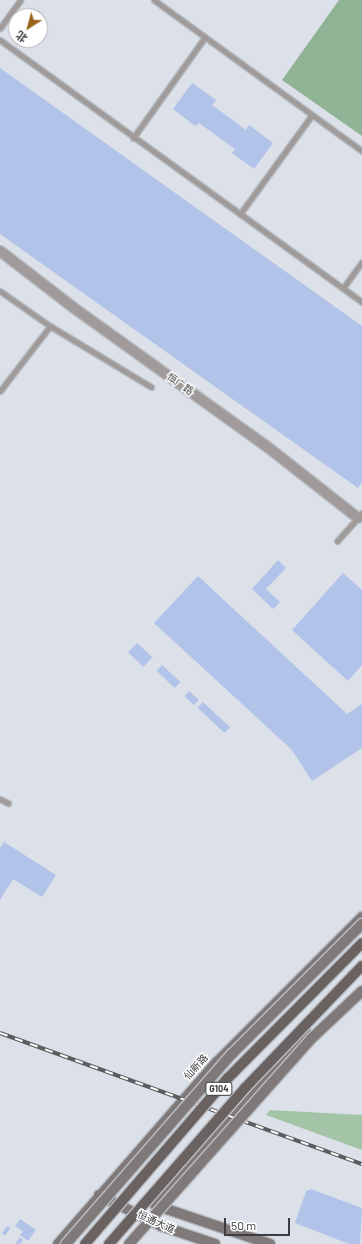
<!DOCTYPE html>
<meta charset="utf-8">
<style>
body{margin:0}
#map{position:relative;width:362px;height:1244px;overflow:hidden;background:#dce1e9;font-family:Barlow,"Noto Sans SC",sans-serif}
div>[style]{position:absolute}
.green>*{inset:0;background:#a4c4a8}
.forest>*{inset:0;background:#91b395}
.building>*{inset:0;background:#b1c3e8;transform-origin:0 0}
.roads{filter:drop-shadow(1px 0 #b9bdc4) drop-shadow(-1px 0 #b9bdc4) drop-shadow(0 1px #b9bdc4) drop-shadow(0 -1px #b9bdc4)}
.lane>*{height:5px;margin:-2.5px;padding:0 2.5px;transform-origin:2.5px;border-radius:2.5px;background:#a09b9a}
.street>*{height:10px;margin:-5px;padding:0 5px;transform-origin:5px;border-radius:5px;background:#a09b9a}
.secondary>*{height:10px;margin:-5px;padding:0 5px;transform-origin:5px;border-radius:5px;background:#807979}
.rail>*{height:4px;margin-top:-2px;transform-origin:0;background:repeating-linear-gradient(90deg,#fff 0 8px,#5b5d61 0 16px);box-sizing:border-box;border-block:1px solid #5b5d61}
.bridges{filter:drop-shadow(1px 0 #b9bdc4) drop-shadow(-1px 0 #b9bdc4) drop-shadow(0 1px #b9bdc4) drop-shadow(0 -1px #b9bdc4)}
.secondary-bridge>*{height:10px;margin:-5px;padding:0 5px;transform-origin:5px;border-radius:5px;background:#807979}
.primary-bridge>*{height:10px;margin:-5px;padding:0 5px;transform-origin:5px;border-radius:5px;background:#6a6161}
span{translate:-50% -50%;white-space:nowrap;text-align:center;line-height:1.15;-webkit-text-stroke:3px #fff;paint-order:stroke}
.shield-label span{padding:1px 3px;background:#fff;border:1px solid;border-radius:3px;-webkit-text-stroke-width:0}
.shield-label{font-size:9px;color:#3b3d40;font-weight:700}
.street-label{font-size:10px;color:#3b3d40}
.north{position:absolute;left:8px;top:8px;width:40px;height:40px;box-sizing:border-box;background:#fff;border:1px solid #b1b1b3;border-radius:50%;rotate:216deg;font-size:11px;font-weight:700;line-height:16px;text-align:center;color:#3b3d40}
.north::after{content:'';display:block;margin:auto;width:14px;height:18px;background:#97621a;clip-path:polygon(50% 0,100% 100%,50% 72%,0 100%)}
.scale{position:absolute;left:224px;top:1218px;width:66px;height:18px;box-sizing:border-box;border:2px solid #3b3d40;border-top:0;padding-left:5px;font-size:12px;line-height:14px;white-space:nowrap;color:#3b3d40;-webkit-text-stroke:3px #fff;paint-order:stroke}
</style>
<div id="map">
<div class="green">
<div style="clip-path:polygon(270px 1110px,362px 1115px,362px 1150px,266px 1115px)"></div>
</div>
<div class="forest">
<div style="clip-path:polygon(339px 0,362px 0,362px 136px,282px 80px)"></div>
</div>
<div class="building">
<div style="clip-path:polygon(0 68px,362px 326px,362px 482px,358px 488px,0 234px)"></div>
<div style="clip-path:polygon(192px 83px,216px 100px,212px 105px,246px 130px,249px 125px,273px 143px,254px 169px,232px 153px,235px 149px,199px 123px,195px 126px,173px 109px)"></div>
<div style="clip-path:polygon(278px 560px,286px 568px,266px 589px,280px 602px,273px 609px,252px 589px)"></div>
<div style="clip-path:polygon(343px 573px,362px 590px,362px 665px,348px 681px,292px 630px)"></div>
<div style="clip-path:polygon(198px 576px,347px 714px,362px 704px,362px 748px,312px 781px,292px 750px,154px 623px)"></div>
<div style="left:137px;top:643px;width:21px;height:13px;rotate:43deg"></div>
<div style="left:162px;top:665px;width:25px;height:8px;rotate:43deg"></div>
<div style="left:189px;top:691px;width:13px;height:7px;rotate:42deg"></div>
<div style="left:203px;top:702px;width:37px;height:8px;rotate:43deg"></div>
<div style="clip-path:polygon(4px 842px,56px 875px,42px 897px,13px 879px,0 900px,0 848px)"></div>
<div style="clip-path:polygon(311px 1189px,362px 1208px,360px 1244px,349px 1244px,295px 1223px,306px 1191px)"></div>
<div style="clip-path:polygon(20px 1219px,36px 1230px,28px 1241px,20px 1235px,23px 1231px,15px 1226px)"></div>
<div style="left:7px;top:1226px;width:4px;height:9px;rotate:34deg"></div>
<div style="clip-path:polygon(20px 1237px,23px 1240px,20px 1244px,15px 1244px)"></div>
</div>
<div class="roads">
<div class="lane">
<div style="left:154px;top:0;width:257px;rotate:36deg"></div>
<div style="left:0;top:28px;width:34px;rotate:-54deg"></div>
<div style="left:0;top:40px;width:447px;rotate:35.9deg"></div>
<div style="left:133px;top:138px;width:124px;rotate:-54.5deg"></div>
<div style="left:240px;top:214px;width:122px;rotate:-54deg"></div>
<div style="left:343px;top:288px;width:32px;rotate:-54deg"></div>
<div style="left:0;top:291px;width:61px;rotate:35deg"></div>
<div style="left:50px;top:326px;width:118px;rotate:31.1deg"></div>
<div style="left:0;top:391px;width:82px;rotate:-52.4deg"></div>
<div style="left:337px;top:541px;width:38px;rotate:-48deg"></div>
<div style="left:0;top:799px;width:9px;rotate:27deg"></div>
</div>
<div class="street">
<div style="left:0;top:251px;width:93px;rotate:37.6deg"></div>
<div style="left:74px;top:308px;width:235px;rotate:35.7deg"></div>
<div style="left:265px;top:445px;width:118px;rotate:38.1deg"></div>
</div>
<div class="secondary">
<div style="left:99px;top:1195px;width:69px;rotate:26.6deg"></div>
<div style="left:161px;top:1226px;width:57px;rotate:18.4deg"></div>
<div style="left:58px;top:1244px;width:242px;rotate:-48.9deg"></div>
<div style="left:217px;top:1062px;width:205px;rotate:-45deg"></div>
<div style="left:270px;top:1244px;width:121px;rotate:-161.3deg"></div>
<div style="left:155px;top:1205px;width:229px;rotate:-48deg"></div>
</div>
</div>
<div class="rail">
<div style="left:0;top:1033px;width:385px;rotate:19.9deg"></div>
</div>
<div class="bridges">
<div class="secondary-bridge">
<div style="left:66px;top:1244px;width:252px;rotate:-48.9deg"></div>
<div style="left:232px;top:1054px;width:184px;rotate:-45deg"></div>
<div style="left:129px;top:1244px;width:276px;rotate:-48.4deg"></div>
<div style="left:312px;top:1038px;width:69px;rotate:-43.2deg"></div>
</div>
<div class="primary-bridge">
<div style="left:85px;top:1244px;width:219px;rotate:-49.3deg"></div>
<div style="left:228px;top:1078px;width:190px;rotate:-45.2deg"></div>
<div style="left:109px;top:1244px;width:207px;rotate:-48.9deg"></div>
<div style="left:245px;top:1088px;width:169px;rotate:-46.2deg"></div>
</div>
</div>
<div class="shield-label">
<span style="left:219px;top:1089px">G104</span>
</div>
<div class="street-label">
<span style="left:180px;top:384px;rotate:35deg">恒广路</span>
<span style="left:196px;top:1067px;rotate:-48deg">仙新路</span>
<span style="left:156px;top:1222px;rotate:24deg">恒通大道</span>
</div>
<div class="north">北</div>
<div class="scale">50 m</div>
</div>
